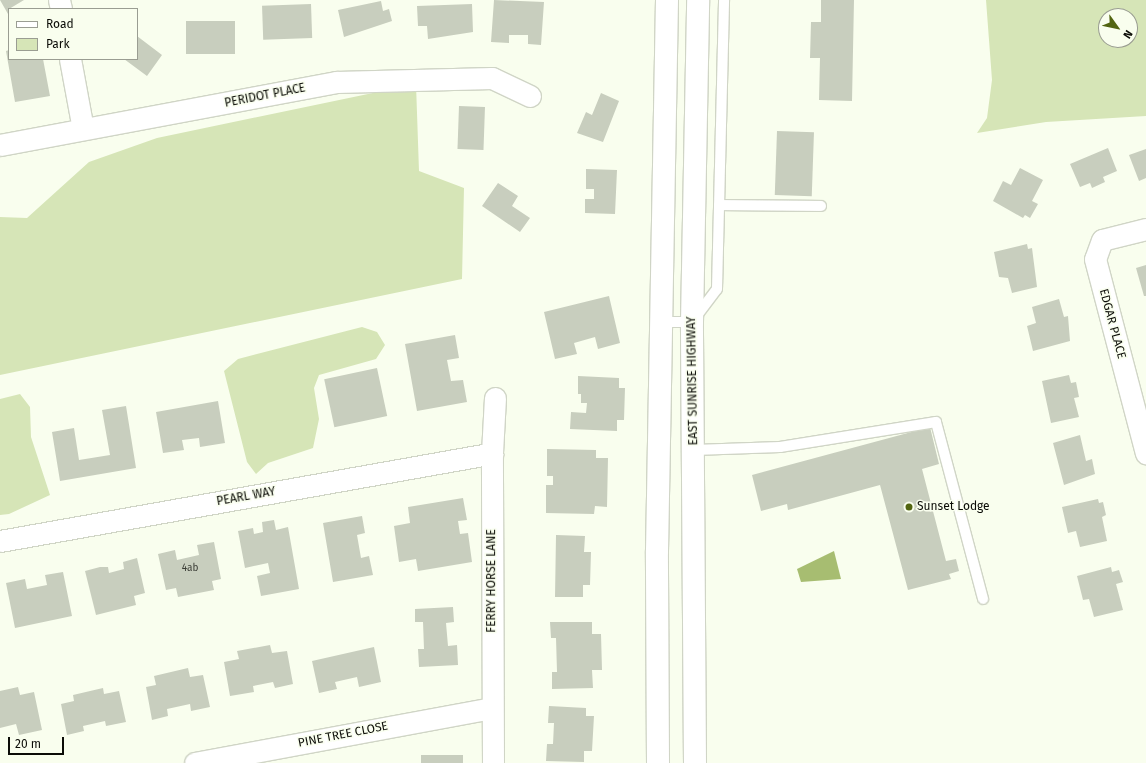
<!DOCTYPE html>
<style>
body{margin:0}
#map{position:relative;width:1146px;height:763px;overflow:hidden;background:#f9feee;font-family:"Fira Sans",sans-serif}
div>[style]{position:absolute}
.green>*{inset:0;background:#d6e5b7}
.water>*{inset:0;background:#a7bd71}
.building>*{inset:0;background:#c8cebe;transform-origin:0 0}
.roads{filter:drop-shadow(1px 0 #d0d5c6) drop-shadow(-1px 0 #d0d5c6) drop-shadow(0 1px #d0d5c6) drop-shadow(0 -1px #d0d5c6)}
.service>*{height:10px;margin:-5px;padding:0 5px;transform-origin:5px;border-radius:5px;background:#fff}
.minor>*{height:21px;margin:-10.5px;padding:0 10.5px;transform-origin:10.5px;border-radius:10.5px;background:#fff}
.primary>*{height:22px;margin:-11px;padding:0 11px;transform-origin:11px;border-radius:11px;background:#fff}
.dots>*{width:11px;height:11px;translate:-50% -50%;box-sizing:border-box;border:2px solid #f9feee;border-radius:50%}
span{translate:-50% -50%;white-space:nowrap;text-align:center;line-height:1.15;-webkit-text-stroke:3px #f9feee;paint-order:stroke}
.number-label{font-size:10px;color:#3a3c35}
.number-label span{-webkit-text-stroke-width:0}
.street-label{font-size:12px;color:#0b0c07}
.poi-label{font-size:12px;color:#0b0c07}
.left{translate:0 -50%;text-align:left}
.legend{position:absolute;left:8px;top:8px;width:130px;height:52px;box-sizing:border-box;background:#f9feee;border:1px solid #9a9d92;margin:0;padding:5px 7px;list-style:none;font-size:12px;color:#0b0c07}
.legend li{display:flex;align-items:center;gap:8px;height:20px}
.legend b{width:20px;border:1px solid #9a9d92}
.north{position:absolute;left:1098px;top:8px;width:40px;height:40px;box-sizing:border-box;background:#f9feee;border:1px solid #9a9d92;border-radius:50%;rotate:123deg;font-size:11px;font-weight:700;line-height:16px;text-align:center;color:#0b0c07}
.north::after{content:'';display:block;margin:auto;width:14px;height:18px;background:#526511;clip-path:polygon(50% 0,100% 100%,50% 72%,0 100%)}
.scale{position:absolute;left:8px;top:737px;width:56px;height:18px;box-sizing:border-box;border:2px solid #0b0c07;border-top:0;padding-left:5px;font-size:12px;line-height:14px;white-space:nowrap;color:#0b0c07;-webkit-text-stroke:3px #f9feee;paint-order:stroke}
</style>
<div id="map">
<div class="green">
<div style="clip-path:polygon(evenodd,986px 0,1146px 0,1146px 116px,1046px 122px,977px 133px,987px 118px,992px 80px,986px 0,1106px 16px,1130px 16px,1130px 40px,1106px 40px,1106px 16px)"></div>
<div style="clip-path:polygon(416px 84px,419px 171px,464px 188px,462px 279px,0 375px,0 217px,27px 218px,89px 162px,157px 138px)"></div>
<div style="clip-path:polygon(362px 327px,377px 332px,385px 345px,376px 359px,319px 375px,314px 388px,319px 419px,313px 448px,268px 463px,256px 474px,247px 462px,224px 371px,238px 359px)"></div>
<div style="clip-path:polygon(20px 394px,30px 407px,31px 437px,50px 495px,9px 514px,0 515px,0 399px)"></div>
</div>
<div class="water">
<div style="clip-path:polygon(834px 551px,841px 579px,801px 582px,797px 569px)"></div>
</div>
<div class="building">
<div style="clip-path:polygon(0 0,24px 0,9px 9px,8px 14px)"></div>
<div style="clip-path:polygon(494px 0,544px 2px,541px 45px,528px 44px,528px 35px,509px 35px,509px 43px,491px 42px)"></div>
<div style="clip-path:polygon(821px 0,854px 0,852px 101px,819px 100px,820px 58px,810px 58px,811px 22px,821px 22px)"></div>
<div style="clip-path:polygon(381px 1px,383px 11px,389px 9px,392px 21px,344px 37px,338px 10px)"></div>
<div style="left:311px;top:4px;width:34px;height:49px;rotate:88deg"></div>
<div style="clip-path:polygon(472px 4px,473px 32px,428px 39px,427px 26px,418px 26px,417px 6px)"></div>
<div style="left:186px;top:21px;width:49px;height:33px"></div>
<div style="clip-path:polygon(137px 36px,162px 55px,147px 76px,124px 59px,137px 59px)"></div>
<div style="clip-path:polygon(9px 50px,9px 59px,43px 59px,50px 96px,15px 102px,6px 51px)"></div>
<div style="clip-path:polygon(601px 93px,619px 101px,603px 142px,577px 133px,586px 112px,592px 115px)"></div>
<div style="left:459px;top:106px;width:26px;height:43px;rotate:2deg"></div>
<div style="left:777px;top:131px;width:37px;height:64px;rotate:2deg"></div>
<div style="clip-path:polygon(1108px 148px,1117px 171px,1103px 177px,1105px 182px,1092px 188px,1090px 183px,1080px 187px,1070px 164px)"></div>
<div style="clip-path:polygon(1146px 149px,1146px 178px,1139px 181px,1129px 155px)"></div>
<div style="clip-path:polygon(1020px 168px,1043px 180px,1032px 201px,1038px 204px,1030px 218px,1025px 215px,1023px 218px,993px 201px,1003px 181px,1011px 185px)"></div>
<div style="clip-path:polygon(586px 169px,617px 170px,615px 214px,585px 213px,585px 199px,594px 199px,594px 189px,586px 189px)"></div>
<div style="clip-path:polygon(498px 183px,518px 196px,512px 206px,530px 218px,520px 232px,482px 206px)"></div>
<div style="clip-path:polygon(1027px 244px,1028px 249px,1032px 248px,1037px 287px,1012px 293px,1008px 278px,999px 277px,994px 252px)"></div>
<div style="clip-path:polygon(1146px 265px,1146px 296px,1144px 296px,1136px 268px)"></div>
<div style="clip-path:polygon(609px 296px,620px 343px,598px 349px,595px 337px,574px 343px,577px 354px,555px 359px,544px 312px)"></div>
<div style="clip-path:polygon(1059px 299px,1064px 317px,1068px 316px,1070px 341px,1033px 351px,1027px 326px,1036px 323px,1032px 307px)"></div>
<div style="clip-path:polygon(455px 335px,459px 358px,447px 360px,451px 381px,463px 380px,467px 402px,417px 411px,405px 344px)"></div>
<div style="left:377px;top:368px;width:49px;height:54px;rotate:78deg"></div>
<div style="clip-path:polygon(1069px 375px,1071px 383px,1076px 382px,1079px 397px,1074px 398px,1079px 417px,1051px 423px,1042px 381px)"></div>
<div style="clip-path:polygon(578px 376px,619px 378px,619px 388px,625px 388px,624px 420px,617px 420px,617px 431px,570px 429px,571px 412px,586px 413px,587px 403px,581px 403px,581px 394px,578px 394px)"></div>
<div style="clip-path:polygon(218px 401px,225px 443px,200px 447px,199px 438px,182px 440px,184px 450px,163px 453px,156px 412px)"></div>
<div style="clip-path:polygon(126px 406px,136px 468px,60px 481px,52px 432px,74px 428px,79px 460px,110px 455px,102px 410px)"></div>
<div style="clip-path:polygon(930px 427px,939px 464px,922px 469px,946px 561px,956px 559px,959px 571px,949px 574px,951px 579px,908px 590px,880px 485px,788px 510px,787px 504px,761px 511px,752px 475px)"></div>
<div style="clip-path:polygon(1080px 435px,1086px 461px,1092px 459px,1095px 474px,1064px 485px,1053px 443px)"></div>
<div style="clip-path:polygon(547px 449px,596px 450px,596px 458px,608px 458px,607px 507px,595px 506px,594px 514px,546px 513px,546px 485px,553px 485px,553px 476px,547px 476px)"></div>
<div style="clip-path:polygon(463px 498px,467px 520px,458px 521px,460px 534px,468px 533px,472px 562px,418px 571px,416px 559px,399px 562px,394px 526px,410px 523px,408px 507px)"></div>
<div style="clip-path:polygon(1098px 499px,1099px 503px,1103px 502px,1106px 515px,1102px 517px,1107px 541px,1080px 547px,1076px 531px,1068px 533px,1062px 507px)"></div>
<div style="clip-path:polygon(362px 516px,365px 533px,357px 535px,361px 558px,369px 556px,373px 575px,333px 582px,323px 523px)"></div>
<div style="clip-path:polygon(274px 520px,276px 530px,288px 527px,299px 589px,261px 596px,257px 576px,270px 573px,268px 563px,245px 568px,238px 531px,253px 528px,254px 534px,263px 532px,262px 522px)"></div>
<div style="clip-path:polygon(556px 535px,585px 536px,584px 552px,591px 552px,590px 585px,583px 585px,583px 597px,555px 597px)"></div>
<div style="clip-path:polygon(214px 542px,221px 579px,212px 581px,214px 590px,178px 597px,176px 588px,166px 590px,158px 554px,175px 550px,177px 560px,199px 555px,197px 545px)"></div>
<div style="clip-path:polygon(137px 558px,145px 593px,134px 596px,136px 605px,96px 615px,85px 571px,100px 567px,108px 567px,109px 573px,124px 569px,123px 562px)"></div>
<div style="clip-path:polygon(1111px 567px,1112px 572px,1119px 570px,1123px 582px,1116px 584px,1123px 610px,1094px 617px,1089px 599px,1083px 600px,1077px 576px)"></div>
<div style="clip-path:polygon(63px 572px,72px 616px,15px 628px,6px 583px,25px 579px,27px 589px,47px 585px,45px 575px)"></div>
<div style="clip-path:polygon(453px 607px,454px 622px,446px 623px,448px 646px,457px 645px,458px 665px,419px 667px,418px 649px,424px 649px,423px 622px,415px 622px,415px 609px)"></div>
<div style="clip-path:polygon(550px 622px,592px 622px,592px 634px,601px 634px,602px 670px,592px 670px,593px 688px,552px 689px,552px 672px,557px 672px,556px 638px,551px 638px)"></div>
<div style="clip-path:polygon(270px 645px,272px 653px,287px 651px,293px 684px,275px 688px,273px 682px,253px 686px,254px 692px,230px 696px,224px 662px,239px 659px,237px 651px)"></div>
<div style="clip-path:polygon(374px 647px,381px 682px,359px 687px,357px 677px,335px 682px,337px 689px,319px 693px,312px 661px)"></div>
<div style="clip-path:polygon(188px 668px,190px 677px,203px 675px,210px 707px,191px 711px,190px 704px,167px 709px,168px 716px,152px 720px,146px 687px,156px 685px,154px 676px)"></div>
<div style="clip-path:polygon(18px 687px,20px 695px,34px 692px,42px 730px,19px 735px,16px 724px,0 728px,0 691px)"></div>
<div style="clip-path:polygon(103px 688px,104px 694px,119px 691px,126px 722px,106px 726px,105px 721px,83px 726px,84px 731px,67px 735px,61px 704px,74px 701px,73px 695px)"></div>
<div style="clip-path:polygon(549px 706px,586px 708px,586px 716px,594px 716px,592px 751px,584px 751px,584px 762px,546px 761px,547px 744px,553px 744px,554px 723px,548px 723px)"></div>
<div style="left:421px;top:755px;width:42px;height:8px"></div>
</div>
<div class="roads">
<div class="service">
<div style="left:719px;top:205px;width:102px;rotate:0.6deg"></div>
<div style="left:662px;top:322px;width:30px"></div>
<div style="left:692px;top:322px;width:41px;rotate:-52.9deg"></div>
<div style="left:717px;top:289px;width:289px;rotate:-88.6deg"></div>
<div style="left:694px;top:450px;width:86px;rotate:-2deg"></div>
<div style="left:780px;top:447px;width:158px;rotate:-9.1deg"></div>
<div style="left:936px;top:422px;width:183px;rotate:75.1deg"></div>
</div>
<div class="minor">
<div style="left:59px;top:0;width:9px;rotate:77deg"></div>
<div style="left:70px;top:59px;width:71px;rotate:79.5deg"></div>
<div style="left:0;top:145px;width:342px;rotate:-10.6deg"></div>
<div style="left:336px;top:82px;width:156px;rotate:-1.5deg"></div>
<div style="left:492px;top:78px;width:42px;rotate:25.3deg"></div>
<div style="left:1146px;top:229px;width:45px;rotate:166deg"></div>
<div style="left:1102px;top:240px;width:20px;rotate:110deg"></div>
<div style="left:1095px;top:259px;width:201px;rotate:75.3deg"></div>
<div style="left:0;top:541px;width:500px;rotate:-10.1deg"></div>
<div style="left:195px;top:763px;width:301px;rotate:-10.5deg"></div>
<div style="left:493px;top:763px;width:310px;rotate:-90.2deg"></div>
<div style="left:492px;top:453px;width:55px;rotate:-86.9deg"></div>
</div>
<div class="primary">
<div style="left:658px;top:763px;width:212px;rotate:-90.3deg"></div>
<div style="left:657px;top:551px;width:551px;rotate:-88.96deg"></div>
<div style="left:695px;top:763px;width:441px;rotate:-90.4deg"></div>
<div style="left:692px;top:322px;width:322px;rotate:-88.9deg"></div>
</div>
</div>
<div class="dots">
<div style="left:909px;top:507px;background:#526511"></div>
</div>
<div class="number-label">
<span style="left:190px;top:569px">4ab</span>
</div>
<div class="street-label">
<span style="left:265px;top:96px;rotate:-11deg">PERIDOT PLACE</span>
<span style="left:1112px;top:324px;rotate:75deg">EDGAR PLACE</span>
<span style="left:693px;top:381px;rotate:-91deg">EAST SUNRISE HIGHWAY</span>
<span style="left:246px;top:497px;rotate:-10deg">PEARL WAY</span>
<span style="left:492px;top:581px;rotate:-90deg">FERRY HORSE LANE</span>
<span style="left:343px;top:735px;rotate:-11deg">PINE TREE CLOSE</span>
</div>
<div class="poi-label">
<span class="left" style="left:917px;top:507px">Sunset Lodge</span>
</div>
<ul class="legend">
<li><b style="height:5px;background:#fff"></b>Road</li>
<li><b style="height:11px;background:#d6e5b7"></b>Park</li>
</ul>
<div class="north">N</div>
<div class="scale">20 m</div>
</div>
